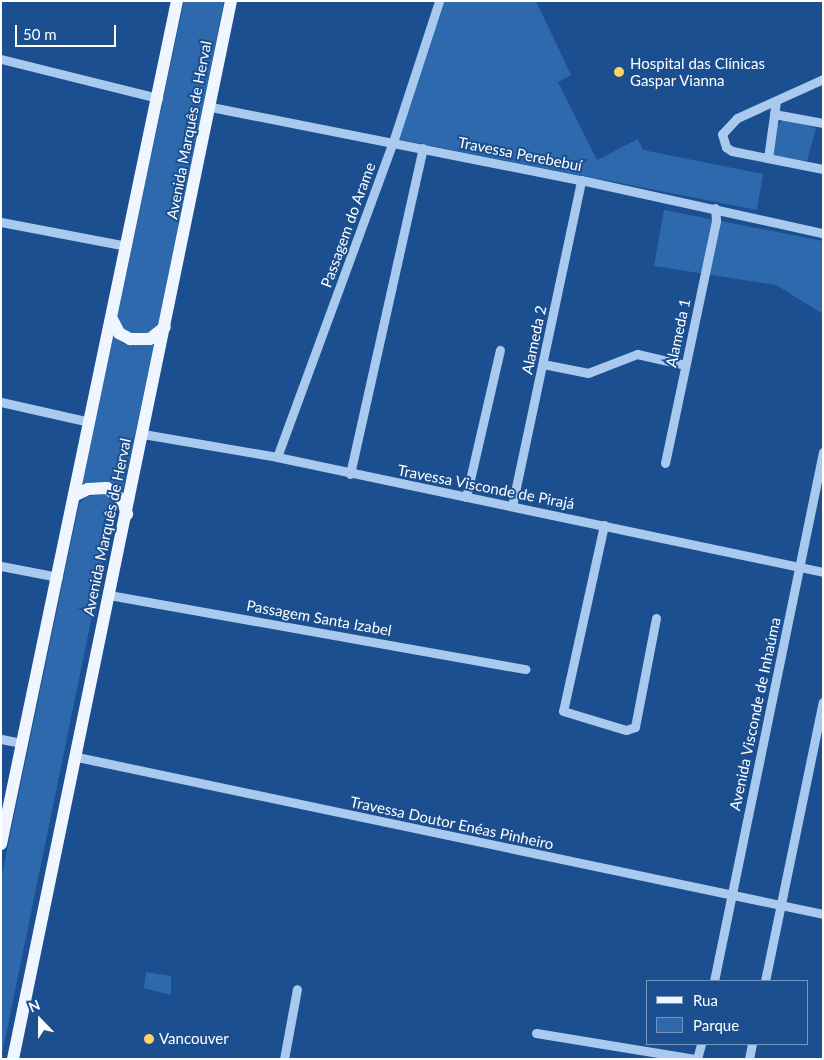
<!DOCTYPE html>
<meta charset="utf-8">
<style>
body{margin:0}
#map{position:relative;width:824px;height:1060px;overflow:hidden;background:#1b4f8f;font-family:Lato,sans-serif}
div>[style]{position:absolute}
.green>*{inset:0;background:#2e69ad}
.minor>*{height:9px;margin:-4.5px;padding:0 4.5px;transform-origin:4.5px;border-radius:4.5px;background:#a9c9ee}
.major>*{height:12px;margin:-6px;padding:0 6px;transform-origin:6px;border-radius:6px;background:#f0f6ff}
.dots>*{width:14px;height:14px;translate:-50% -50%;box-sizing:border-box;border:2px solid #1b4f8f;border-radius:50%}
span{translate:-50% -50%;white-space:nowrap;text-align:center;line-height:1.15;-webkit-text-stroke:4px #1b4f8f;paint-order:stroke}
.poi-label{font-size:15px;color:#fff}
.left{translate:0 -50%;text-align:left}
.street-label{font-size:15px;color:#fff}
.frame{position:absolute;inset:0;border:2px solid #fff;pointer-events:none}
.legend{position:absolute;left:646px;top:980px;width:162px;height:65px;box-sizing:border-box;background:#1b4f8f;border:1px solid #7695bc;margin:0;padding:6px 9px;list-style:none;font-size:15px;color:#fff}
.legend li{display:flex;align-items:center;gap:10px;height:25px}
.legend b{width:25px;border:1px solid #7695bc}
.north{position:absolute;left:15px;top:995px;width:50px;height:50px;-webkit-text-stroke:4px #1b4f8f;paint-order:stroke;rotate:338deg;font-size:14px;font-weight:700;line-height:20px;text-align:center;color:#fff}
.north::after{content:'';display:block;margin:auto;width:18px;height:22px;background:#fff;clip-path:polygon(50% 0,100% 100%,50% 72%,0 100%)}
.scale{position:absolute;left:15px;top:25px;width:101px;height:22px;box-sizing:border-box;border:2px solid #fff;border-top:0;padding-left:6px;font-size:15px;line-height:18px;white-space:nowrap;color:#fff;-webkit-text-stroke:4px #1b4f8f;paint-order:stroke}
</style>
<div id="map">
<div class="green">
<div style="clip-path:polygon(184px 1px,224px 1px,159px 328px,150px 334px,128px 333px,119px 325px,118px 313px)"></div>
<div style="clip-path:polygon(442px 1px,536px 1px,571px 75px,558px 82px,597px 160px,638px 139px,643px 150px,763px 174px,757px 210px,397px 139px)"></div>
<div style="clip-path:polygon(783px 119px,816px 128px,807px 161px,772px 156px,776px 128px)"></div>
<div style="clip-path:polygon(664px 210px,823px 241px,823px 314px,776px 285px,654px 266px)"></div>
<div style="clip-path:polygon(114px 333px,123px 344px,154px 345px,122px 495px,80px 489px)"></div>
<div style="clip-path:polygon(105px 494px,115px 504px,1px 1059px,1px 879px,79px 504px,87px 496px)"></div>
<div style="clip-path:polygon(146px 972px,171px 976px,171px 995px,144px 988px)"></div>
</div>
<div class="minor">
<div style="left:1px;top:59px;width:162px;rotate:14deg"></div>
<div style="left:823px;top:79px;width:94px;rotate:155.6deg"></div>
<div style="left:737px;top:118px;width:22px;rotate:133deg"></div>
<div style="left:722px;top:134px;width:14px;rotate:73deg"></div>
<div style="left:726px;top:147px;width:7px;rotate:34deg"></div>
<div style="left:732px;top:151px;width:93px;rotate:11.2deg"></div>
<div style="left:211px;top:107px;width:377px;rotate:11.2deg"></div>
<div style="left:581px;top:180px;width:248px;rotate:12.4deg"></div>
<div style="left:774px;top:114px;width:50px;rotate:10.4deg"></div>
<div style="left:768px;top:158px;width:58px;rotate:-82deg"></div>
<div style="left:1px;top:222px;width:128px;rotate:10.8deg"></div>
<div style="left:543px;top:364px;width:46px;rotate:11.3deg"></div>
<div style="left:588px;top:373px;width:53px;rotate:-21.2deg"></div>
<div style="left:637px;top:354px;width:49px;rotate:12.9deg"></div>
<div style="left:1px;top:402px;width:91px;rotate:12.7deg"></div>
<div style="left:143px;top:434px;width:136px;rotate:9.7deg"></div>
<div style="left:277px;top:457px;width:558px;rotate:11.89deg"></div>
<div style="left:277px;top:457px;width:336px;rotate:-69.8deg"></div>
<div style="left:393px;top:142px;width:148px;rotate:-71.9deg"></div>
<div style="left:665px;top:463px;width:248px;rotate:-78.1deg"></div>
<div style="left:716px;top:220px;width:12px;rotate:-95deg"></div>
<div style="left:350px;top:474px;width:334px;rotate:-77.4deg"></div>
<div style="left:466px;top:497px;width:151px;rotate:-77deg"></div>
<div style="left:512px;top:506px;width:333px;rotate:-78deg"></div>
<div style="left:604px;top:525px;width:190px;rotate:102.4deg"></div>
<div style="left:563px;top:711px;width:66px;rotate:16.8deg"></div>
<div style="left:626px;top:730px;width:9px;rotate:-18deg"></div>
<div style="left:635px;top:727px;width:111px;rotate:-79.1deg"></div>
<div style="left:1px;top:566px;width:58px;rotate:10.9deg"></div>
<div style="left:109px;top:595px;width:423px;rotate:10.1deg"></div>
<div style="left:1px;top:739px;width:21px;rotate:11deg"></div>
<div style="left:77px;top:757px;width:762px;rotate:11.88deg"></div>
<div style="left:714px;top:981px;width:540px;rotate:-78.36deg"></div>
<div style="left:765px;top:981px;width:285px;rotate:-78.3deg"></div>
<div style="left:536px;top:1033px;width:161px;rotate:9.3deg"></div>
<div style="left:284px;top:1059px;width:71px;rotate:-79.5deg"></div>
<div style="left:697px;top:1059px;width:16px;rotate:-75deg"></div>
<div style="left:749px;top:1059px;width:15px;rotate:-79deg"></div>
</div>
<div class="major">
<div style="left:112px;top:319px;width:16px;rotate:63deg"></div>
<div style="left:119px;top:333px;width:13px;rotate:29deg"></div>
<div style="left:130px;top:339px;width:20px"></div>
<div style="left:150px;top:339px;width:19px;rotate:-39deg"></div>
<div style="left:76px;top:495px;width:13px;rotate:-27deg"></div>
<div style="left:88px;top:489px;width:19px;rotate:-3deg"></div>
<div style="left:107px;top:488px;width:19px;rotate:39deg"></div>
<div style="left:122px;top:500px;width:15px;rotate:70deg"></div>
<div style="left:1px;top:844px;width:861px;rotate:-78.21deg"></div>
<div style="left:13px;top:1059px;width:1080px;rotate:-78.36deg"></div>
</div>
<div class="dots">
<div style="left:619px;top:72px;background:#ffd166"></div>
<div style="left:149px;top:1039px;background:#ffd166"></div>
</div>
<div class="poi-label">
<span class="left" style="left:630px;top:72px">Hospital das Clínicas<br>Gaspar Vianna</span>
<span class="left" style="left:159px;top:1039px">Vancouver</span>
</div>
<div class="street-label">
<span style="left:189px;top:130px;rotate:-79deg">Avenida Marquês de Herval</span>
<span style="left:520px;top:154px;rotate:11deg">Travessa Perebebuí</span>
<span style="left:348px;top:225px;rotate:-70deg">Passagem do Arame</span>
<span style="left:678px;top:333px;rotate:-78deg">Alameda 1</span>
<span style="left:534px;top:340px;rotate:-78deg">Alameda 2</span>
<span style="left:486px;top:487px;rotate:11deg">Travessa Visconde de Pirajá</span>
<span style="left:107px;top:527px;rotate:-78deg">Avenida Marquês de Herval</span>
<span style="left:319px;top:618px;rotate:10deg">Passagem Santa Izabel</span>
<span style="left:755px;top:714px;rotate:-78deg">Avenida Visconde de Inhaúma</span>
<span style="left:452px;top:823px;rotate:12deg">Travessa Doutor Enéas Pinheiro</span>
</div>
<div class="frame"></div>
<ul class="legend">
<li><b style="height:6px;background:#f0f6ff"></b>Rua</li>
<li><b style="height:14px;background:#2e69ad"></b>Parque</li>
</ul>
<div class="north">N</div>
<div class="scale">50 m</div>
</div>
